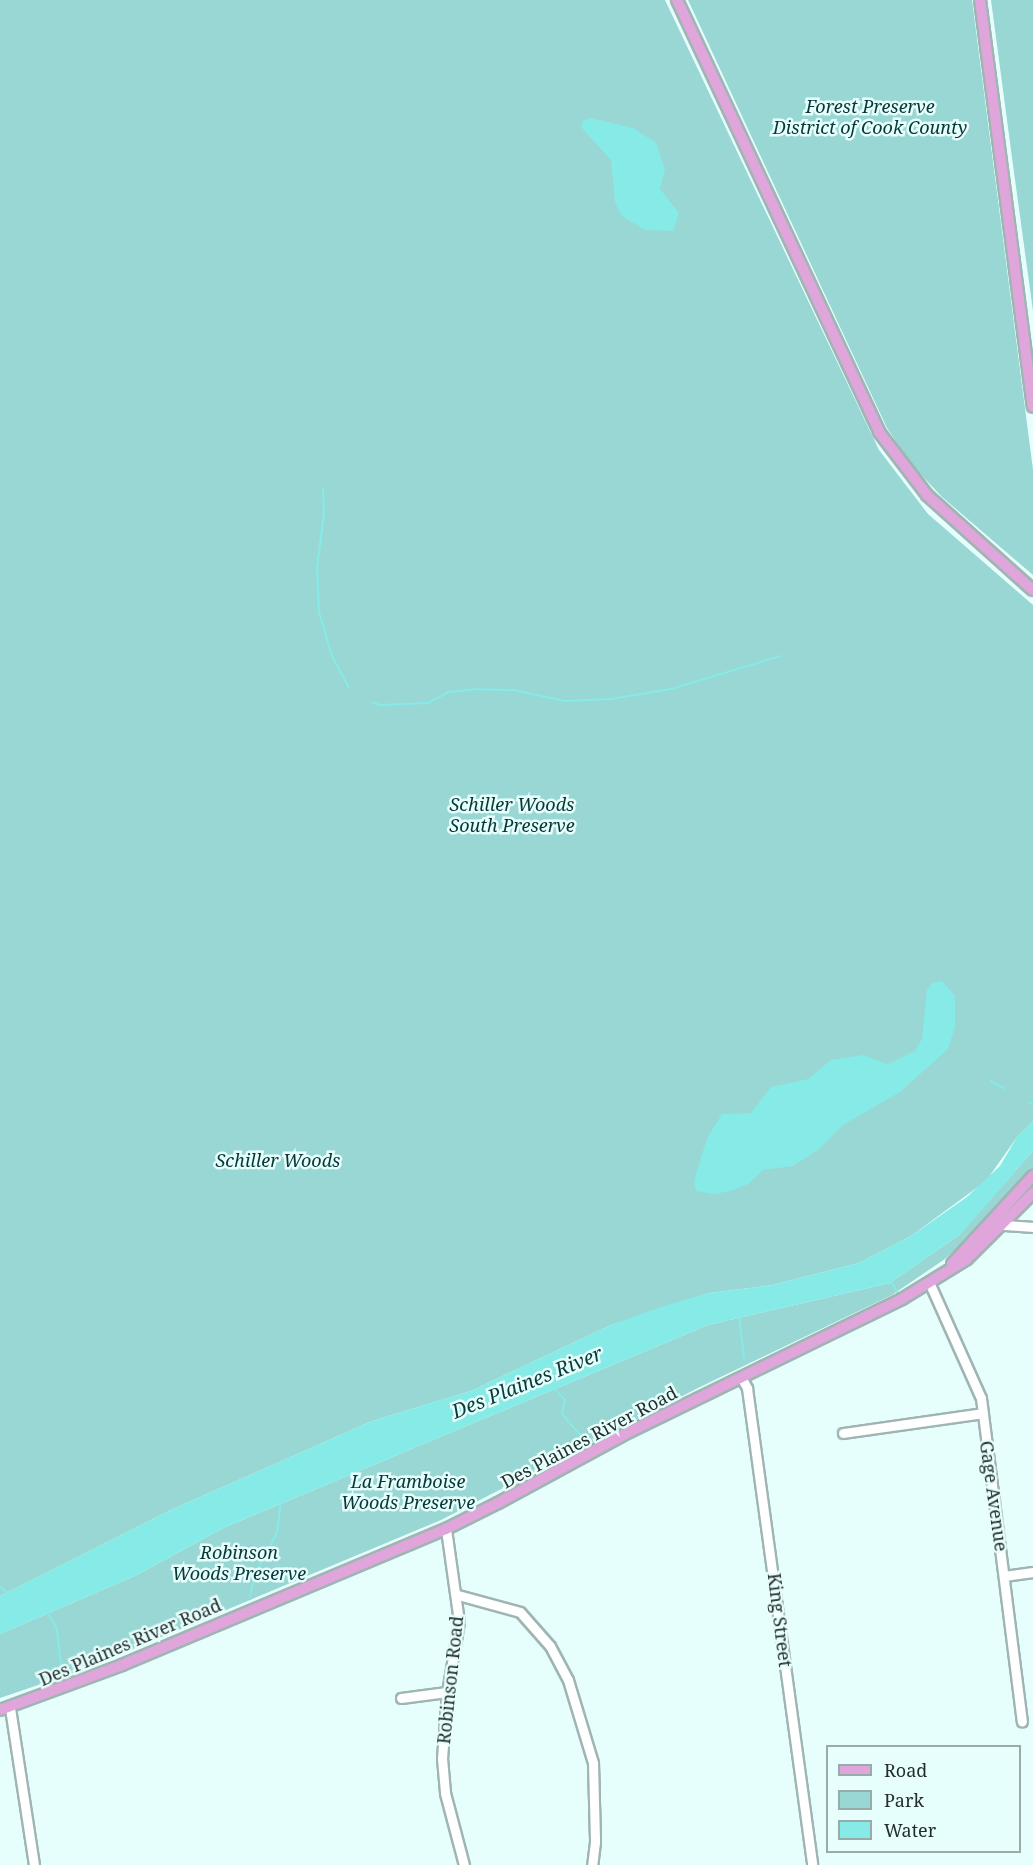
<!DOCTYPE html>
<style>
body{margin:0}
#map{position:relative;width:1033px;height:1865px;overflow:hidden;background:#e6fefc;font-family:"Noto Serif",serif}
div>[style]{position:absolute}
.green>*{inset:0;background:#98d7d4}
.water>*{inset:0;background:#86eae6}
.stream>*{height:2px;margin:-1px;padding:0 1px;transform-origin:1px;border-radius:1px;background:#86eae6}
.roads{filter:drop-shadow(2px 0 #9fb5b4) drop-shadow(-2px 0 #9fb5b4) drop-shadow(0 2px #9fb5b4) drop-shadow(0 -2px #9fb5b4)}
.minor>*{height:9px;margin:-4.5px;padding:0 4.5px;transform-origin:4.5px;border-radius:4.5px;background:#fff}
.major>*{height:10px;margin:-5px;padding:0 5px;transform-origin:5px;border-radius:5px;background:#e0a6dc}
span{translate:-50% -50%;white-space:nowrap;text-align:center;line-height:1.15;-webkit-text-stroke:5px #e6fefc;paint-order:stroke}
.park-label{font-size:18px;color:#063837;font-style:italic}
.street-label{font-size:18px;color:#252e2d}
.water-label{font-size:20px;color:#0a3b3a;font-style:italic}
.legend{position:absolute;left:826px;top:1745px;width:195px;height:108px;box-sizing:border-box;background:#e6fefc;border:2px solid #99aba9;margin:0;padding:8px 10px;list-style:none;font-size:18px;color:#252e2d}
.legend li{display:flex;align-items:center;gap:12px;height:30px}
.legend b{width:30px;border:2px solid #99aba9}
</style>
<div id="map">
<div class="green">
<div style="clip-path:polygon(0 0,665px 0,879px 450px,928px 514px,1033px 605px,1033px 1122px,1017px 1137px,986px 1181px,911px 1236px,859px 1263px,773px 1285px,709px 1293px,611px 1325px,471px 1391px,372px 1421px,173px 1509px,0 1596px)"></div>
<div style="clip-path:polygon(688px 0,972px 0,1033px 470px,1033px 575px,942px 497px,911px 464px,887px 428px)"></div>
<div style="clip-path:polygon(991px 0,1033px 0,1033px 311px,1013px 165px)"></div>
<div style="clip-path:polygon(1033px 1151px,1033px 1169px,972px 1234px,945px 1259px,892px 1295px,700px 1387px,441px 1520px,85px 1669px,0 1698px,0 1634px,137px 1575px,223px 1528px,708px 1325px,890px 1283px,959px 1235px)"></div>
</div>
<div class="water">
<div style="clip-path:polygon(591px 118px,633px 128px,656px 143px,665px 169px,660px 189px,679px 213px,673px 231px,645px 230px,622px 216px,615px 202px,611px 160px,581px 127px,583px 121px)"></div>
<div style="clip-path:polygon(942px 981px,955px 996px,955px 1027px,948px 1049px,900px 1092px,843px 1125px,819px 1149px,793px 1166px,763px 1170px,748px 1184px,731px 1191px,715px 1194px,696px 1191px,694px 1181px,707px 1138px,722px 1114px,751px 1113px,771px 1087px,808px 1079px,831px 1060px,863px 1055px,888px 1064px,915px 1051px,922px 1039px,927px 990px,932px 983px)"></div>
<div style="clip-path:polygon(1033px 1122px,1033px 1151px,988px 1203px,959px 1235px,890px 1283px,708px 1325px,223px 1528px,137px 1575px,0 1634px,0 1596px,173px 1509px,372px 1421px,471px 1391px,611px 1325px,664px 1306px,709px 1293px,773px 1285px,859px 1263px,911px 1236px,967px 1197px,1000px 1166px,1017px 1137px)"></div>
</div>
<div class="stream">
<div style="left:323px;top:489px;width:24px;rotate:88deg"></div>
<div style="left:324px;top:513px;width:55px;rotate:97.3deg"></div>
<div style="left:317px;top:568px;width:44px;rotate:87.4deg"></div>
<div style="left:319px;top:612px;width:46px;rotate:73.5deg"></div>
<div style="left:332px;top:656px;width:36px;rotate:62deg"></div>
<div style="left:372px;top:702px;width:9px;rotate:21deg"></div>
<div style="left:380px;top:705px;width:48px;rotate:-2.4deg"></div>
<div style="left:428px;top:703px;width:24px;rotate:-28deg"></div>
<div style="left:449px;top:692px;width:28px;rotate:-6deg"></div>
<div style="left:477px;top:689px;width:36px;rotate:2deg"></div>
<div style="left:513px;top:690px;width:53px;rotate:11.9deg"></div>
<div style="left:565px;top:701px;width:46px;rotate:-2.5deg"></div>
<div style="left:611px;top:699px;width:61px;rotate:-9.5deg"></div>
<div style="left:671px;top:689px;width:114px;rotate:-16.8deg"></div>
<div style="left:990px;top:1081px;width:16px;rotate:27deg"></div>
<div style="left:1029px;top:1102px;width:4px;rotate:27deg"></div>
<div style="left:891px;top:1281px;width:13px;rotate:61deg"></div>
<div style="left:739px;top:1314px;width:45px;rotate:83.7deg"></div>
<div style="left:555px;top:1389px;width:15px;rotate:48deg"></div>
<div style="left:565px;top:1400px;width:14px;rotate:102deg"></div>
<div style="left:562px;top:1414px;width:40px;rotate:49deg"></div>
<div style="left:0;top:1587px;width:11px;rotate:38deg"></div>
<div style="left:250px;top:1597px;width:21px;rotate:-79deg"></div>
<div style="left:254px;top:1576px;width:49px;rotate:-61.9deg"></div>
<div style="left:277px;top:1533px;width:31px;rotate:-83deg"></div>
<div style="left:48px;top:1613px;width:18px;rotate:61deg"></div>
<div style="left:57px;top:1629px;width:47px;rotate:83.9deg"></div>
</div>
<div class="roads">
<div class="minor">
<div style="left:1005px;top:1225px;width:28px;rotate:4deg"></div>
<div style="left:929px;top:1282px;width:127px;rotate:65.9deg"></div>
<div style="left:981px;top:1398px;width:326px;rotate:82.8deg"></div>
<div style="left:741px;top:1377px;width:13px;rotate:61deg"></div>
<div style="left:747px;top:1388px;width:481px;rotate:82.2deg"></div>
<div style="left:843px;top:1433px;width:141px;rotate:-8.1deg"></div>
<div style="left:446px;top:1529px;width:94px;rotate:82deg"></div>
<div style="left:459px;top:1622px;width:71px;rotate:99.7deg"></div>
<div style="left:447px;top:1692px;width:66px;rotate:94.3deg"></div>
<div style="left:442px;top:1758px;width:35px;rotate:85deg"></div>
<div style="left:445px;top:1793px;width:74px;rotate:75.2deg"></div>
<div style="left:1004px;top:1576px;width:29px;rotate:-8deg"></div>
<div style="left:458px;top:1595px;width:64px;rotate:15.3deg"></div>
<div style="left:520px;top:1612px;width:45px;rotate:48.6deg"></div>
<div style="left:550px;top:1646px;width:38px;rotate:62deg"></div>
<div style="left:568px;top:1680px;width:87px;rotate:73.2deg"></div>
<div style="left:593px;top:1763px;width:79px;rotate:88.5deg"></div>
<div style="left:595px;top:1842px;width:23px;rotate:97deg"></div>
<div style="left:401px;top:1698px;width:46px;rotate:-7.4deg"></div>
<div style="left:10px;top:1708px;width:159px;rotate:81.3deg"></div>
</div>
<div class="major">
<div style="left:677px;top:0;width:477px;rotate:64.9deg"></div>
<div style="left:879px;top:432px;width:79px;rotate:52.7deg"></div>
<div style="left:927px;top:495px;width:142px;rotate:41.9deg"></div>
<div style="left:980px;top:0;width:410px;rotate:82.6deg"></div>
<div style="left:952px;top:1264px;width:120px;rotate:-47.4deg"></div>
<div style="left:0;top:1710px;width:130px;rotate:-20.2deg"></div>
<div style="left:122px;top:1665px;width:351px;rotate:-22.8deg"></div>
<div style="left:446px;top:1529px;width:58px;rotate:-26.6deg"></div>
<div style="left:498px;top:1503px;width:142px;rotate:-28.5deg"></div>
<div style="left:623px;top:1435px;width:310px;rotate:-26deg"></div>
<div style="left:902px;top:1299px;width:76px;rotate:-31.6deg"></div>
<div style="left:967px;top:1259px;width:93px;rotate:-45deg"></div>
</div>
</div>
<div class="park-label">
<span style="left:870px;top:117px">Forest Preserve<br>District of Cook County</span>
<span style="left:512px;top:815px">Schiller Woods<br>South Preserve</span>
<span style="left:278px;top:1160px">Schiller Woods</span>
<span style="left:408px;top:1492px">La Framboise<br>Woods Preserve</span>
<span style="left:239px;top:1563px">Robinson<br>Woods Preserve</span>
</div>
<div class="street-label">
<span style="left:589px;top:1437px;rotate:-28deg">Des Plaines River Road</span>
<span style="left:994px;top:1496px;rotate:82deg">Gage Avenue</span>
<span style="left:780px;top:1620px;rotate:83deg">King Street</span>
<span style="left:130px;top:1642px;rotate:-23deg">Des Plaines River Road</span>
<span style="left:450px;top:1680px;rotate:-84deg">Robinson Road</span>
</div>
<div class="water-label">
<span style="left:527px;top:1382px;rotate:-22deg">Des Plaines River</span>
</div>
<ul class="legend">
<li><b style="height:8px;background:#e0a6dc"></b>Road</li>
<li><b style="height:16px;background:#98d7d4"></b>Park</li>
<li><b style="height:16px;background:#86eae6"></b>Water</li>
</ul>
</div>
